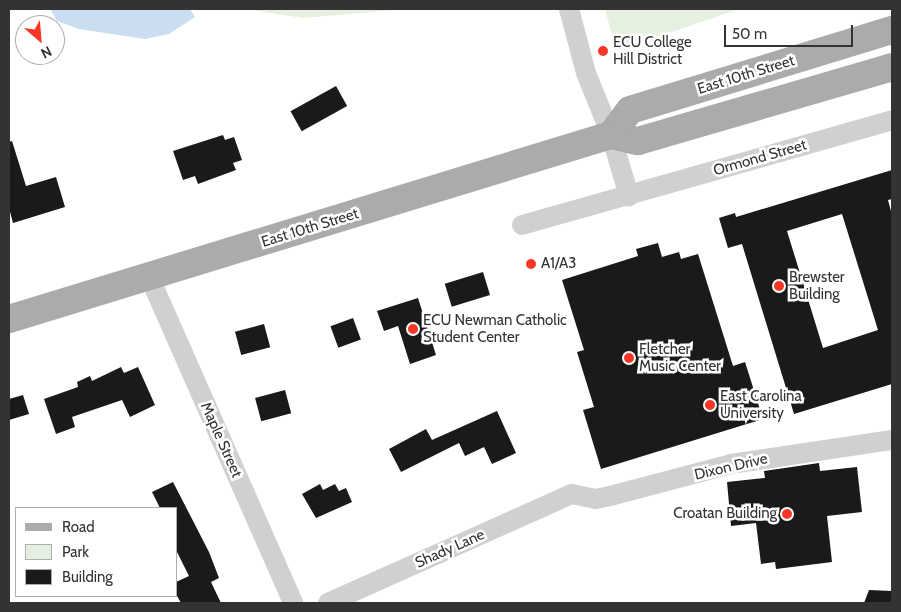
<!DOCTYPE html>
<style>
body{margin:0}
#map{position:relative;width:901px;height:612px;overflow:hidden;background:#fff;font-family:Cabin,sans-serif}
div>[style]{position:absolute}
.green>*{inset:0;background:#e6f0e0}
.water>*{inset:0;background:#cbddf1}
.building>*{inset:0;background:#1a1a1a;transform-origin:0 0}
.street>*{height:20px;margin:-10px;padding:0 10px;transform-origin:10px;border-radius:10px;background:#d0d0d0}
.primary>*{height:28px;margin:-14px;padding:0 14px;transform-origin:14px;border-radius:14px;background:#ababab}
.dots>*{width:14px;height:14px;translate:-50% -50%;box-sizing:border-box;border:2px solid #fff;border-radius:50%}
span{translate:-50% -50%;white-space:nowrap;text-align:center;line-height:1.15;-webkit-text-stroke:5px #fff;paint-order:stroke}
.poi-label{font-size:15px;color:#333}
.left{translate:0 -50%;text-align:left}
.right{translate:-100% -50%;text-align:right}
.street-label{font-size:15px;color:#333}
.frame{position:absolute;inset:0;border:10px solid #333;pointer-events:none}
.legend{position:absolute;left:15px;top:507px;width:162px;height:90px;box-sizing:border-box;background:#fff;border:1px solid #adadad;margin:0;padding:6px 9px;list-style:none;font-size:15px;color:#333}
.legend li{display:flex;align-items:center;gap:10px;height:25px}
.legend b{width:25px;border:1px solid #adadad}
.north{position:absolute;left:15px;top:15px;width:50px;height:50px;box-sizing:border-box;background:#fff;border:1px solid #adadad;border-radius:50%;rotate:153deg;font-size:14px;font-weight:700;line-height:20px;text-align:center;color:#333}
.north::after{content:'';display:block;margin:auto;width:18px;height:22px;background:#f63728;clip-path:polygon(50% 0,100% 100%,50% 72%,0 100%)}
.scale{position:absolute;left:724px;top:25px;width:129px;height:22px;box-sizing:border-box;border:2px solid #333;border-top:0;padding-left:6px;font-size:15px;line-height:18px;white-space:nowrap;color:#333;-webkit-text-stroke:4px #fff;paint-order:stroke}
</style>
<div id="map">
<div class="green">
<div style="clip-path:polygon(247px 9px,407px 9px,303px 18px)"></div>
<div style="clip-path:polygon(605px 9px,739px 9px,616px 51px)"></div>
</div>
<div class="water">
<div style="clip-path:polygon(50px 9px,190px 9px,195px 17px,169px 34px,145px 39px,79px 29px,57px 21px)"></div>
</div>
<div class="building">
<div style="left:336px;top:86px;width:23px;height:52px;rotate:61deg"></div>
<div style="clip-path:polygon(223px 135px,225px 140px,234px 137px,242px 160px,233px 163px,236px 170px,198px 184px,195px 176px,183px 180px,173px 151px)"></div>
<div style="clip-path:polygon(12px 141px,26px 186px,56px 177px,65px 207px,13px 223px,9px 208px,9px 142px)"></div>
<div style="clip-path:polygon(evenodd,892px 170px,892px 199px,888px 200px,892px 215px,892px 384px,794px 414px,742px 244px,728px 248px,719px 218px,735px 213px,736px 217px,892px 170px,842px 214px,878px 330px,823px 348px,787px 231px,842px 214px)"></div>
<div style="clip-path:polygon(658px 243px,662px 257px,679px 252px,681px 259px,698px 254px,733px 366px,745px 362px,763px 419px,601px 469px,583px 410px,594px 407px,577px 352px,584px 350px,562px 280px,638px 256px,636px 249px)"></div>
<div style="left:483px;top:272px;width:24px;height:40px;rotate:73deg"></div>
<div style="clip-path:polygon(418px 298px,436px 355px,410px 364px,398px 326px,384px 331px,377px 311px)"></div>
<div style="left:353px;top:318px;width:23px;height:24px;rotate:70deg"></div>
<div style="left:264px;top:324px;width:24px;height:30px;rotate:75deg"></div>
<div style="clip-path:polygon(121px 367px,124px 373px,138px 367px,155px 405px,130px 417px,122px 400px,72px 417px,75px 427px,56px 434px,44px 399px,78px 387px,77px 382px,90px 376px,92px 381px)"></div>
<div style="left:285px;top:390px;width:24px;height:31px;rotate:75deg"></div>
<div style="clip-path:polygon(23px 395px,29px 414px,9px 420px,9px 399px)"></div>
<div style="clip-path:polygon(497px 411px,516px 453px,492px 464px,484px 447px,465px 456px,459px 443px,401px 472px,389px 449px,426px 429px,432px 440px)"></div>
<div style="clip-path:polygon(819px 463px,820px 471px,857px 467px,862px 512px,827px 516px,832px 562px,776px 569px,775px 562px,761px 564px,756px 523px,731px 526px,727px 482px,765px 478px,764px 471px)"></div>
<div style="clip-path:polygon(173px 482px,209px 552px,219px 578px,211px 582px,221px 603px,181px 603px,176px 594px,176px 582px,189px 576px,176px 550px,176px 508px,160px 508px,152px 492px)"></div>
<div style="clip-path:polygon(320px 484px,323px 490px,335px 484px,339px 491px,346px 488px,352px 502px,316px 518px,302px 494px)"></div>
<div style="clip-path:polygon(869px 590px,892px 591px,892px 603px,864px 603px)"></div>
</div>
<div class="street">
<div style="left:569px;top:9px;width:66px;rotate:75.1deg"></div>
<div style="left:586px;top:73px;width:67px;rotate:68deg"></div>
<div style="left:611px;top:135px;width:64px;rotate:73.6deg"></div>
<div style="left:522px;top:225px;width:385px;rotate:-15.8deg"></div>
<div style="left:149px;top:276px;width:357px;rotate:66.2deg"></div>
<div style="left:328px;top:603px;width:267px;rotate:-24.1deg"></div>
<div style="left:572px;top:494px;width:24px;rotate:12deg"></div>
<div style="left:595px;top:499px;width:15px;rotate:-11deg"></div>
<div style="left:610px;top:496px;width:125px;rotate:-14.8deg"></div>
<div style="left:731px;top:464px;width:163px;rotate:-8.5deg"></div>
</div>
<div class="primary">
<div style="left:611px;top:135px;width:31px;rotate:-53deg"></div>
<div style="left:630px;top:110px;width:274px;rotate:-17deg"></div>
<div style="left:9px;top:319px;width:629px;rotate:-17deg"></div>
<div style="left:611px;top:135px;width:28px;rotate:13deg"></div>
<div style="left:638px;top:141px;width:265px;rotate:-16.2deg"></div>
</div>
<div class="dots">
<div style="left:603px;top:51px;background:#f63728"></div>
<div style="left:531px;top:264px;background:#f63728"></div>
<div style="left:779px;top:286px;background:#f63728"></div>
<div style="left:413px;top:329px;background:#f63728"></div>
<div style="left:629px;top:358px;background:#f63728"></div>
<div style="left:710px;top:405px;background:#f63728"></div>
<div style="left:787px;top:514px;background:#f63728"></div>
</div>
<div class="poi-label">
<span class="left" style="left:613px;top:51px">ECU College<br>Hill District</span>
<span class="left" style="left:541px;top:264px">A1/A3</span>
<span class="left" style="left:789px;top:286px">Brewster<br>Building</span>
<span class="left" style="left:423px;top:329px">ECU Newman Catholic<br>Student Center</span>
<span class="left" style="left:639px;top:358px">Fletcher<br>Music Center</span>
<span class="left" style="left:720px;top:405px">East Carolina<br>University</span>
<span class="right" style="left:777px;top:514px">Croatan Building</span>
</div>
<div class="street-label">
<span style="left:746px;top:75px;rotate:-17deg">East 10th Street</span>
<span style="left:760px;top:158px;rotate:-16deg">Ormond Street</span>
<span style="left:310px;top:228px;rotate:-17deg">East 10th Street</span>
<span style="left:221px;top:440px;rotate:66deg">Maple Street</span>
<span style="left:731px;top:467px;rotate:-13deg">Dixon Drive</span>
<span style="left:450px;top:549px;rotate:-24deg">Shady Lane</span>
</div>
<div class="frame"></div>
<ul class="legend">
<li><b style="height:6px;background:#ababab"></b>Road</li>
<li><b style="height:14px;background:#e6f0e0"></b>Park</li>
<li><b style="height:14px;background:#1a1a1a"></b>Building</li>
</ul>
<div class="north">N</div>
<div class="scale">50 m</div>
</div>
